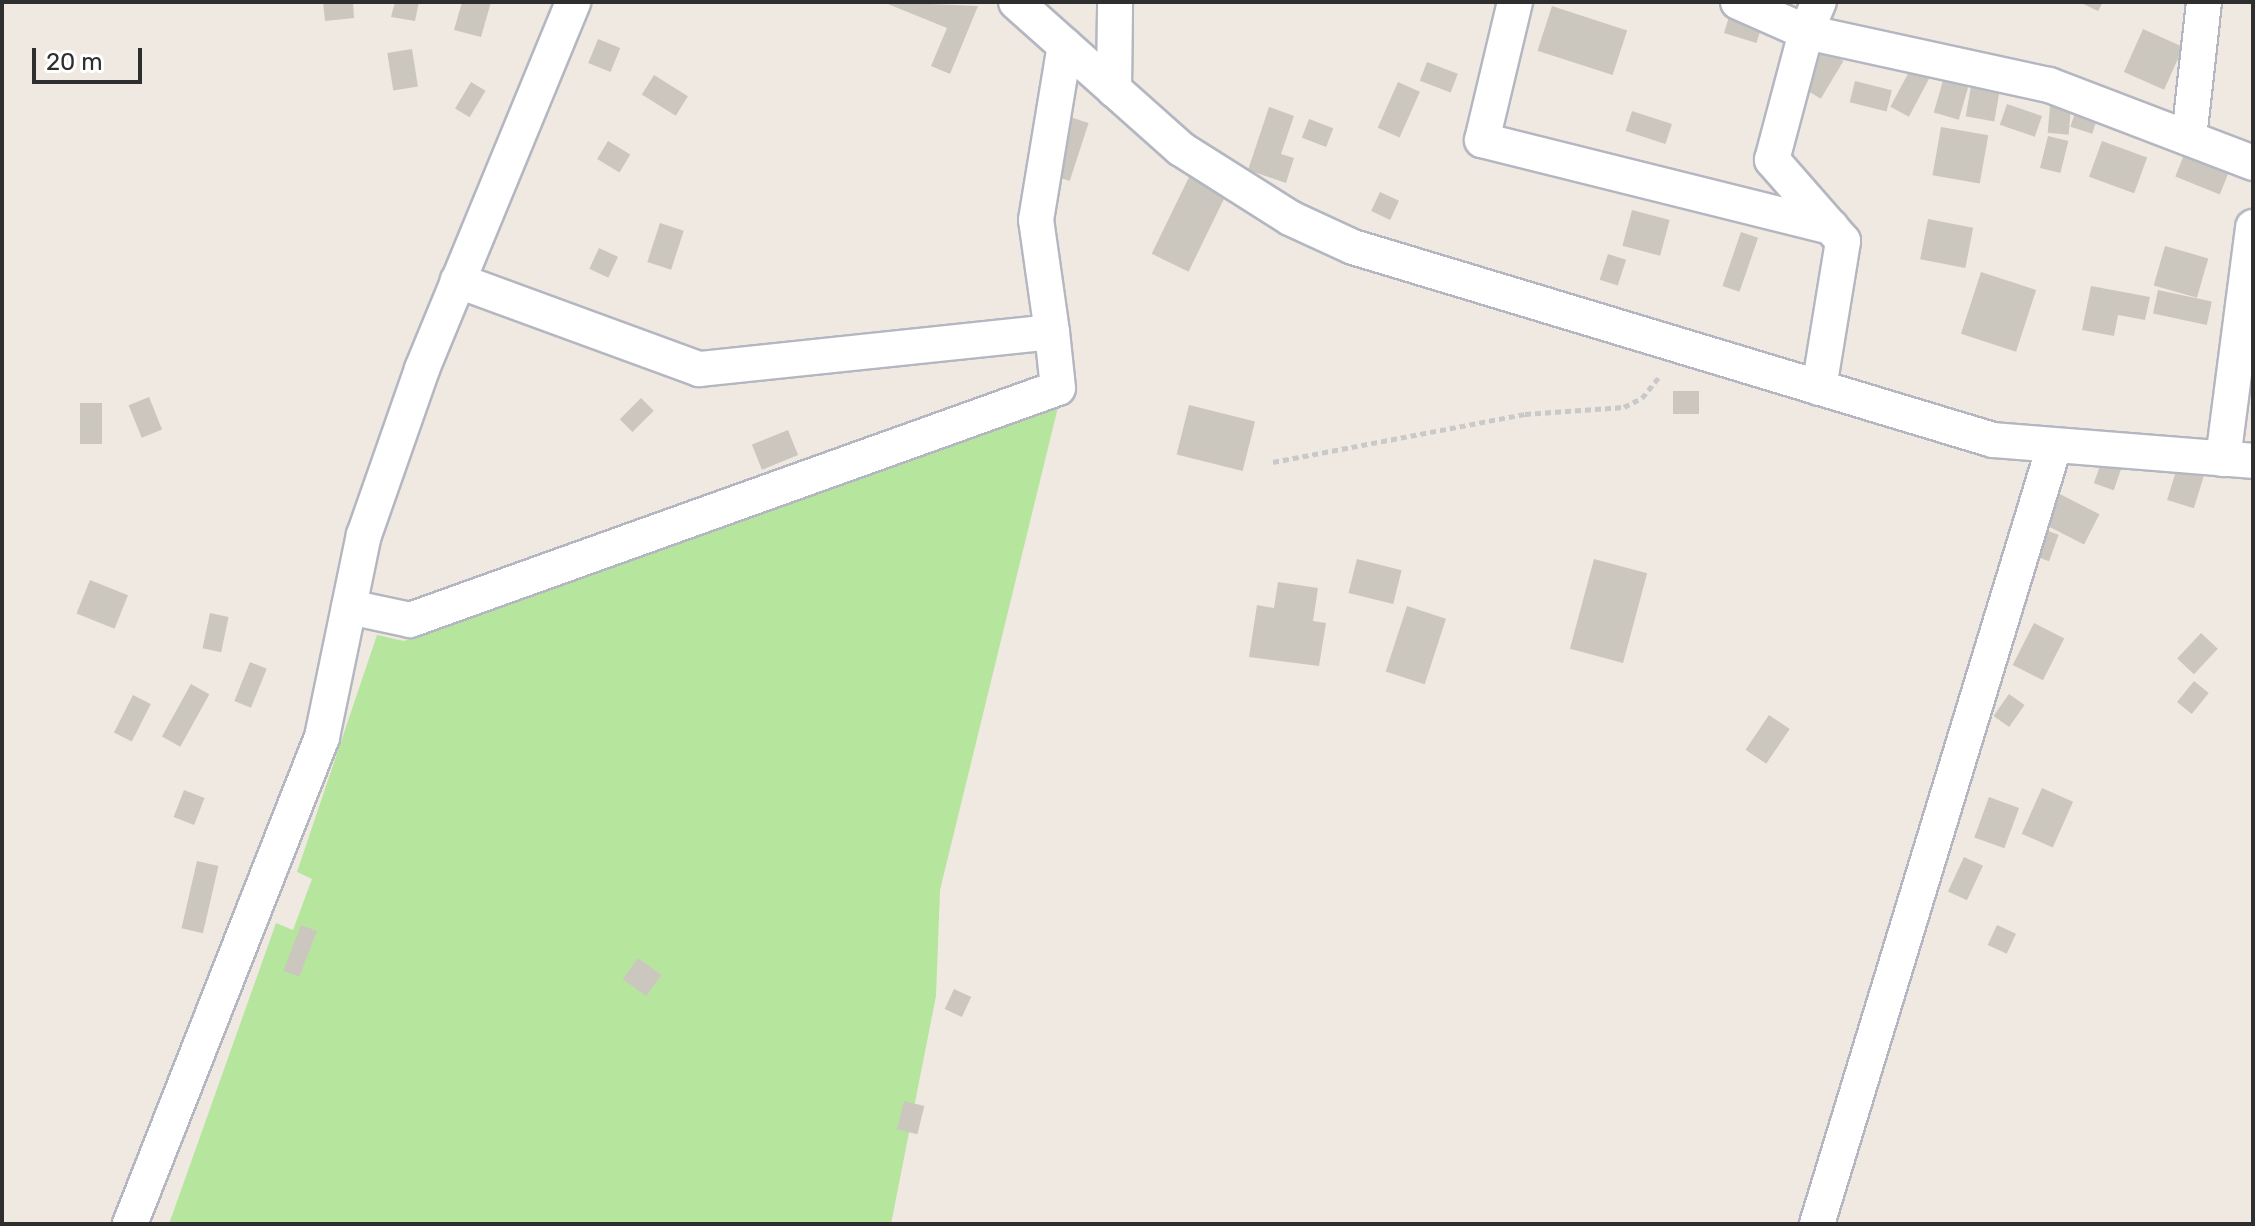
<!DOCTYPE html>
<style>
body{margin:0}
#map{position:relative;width:2255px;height:1226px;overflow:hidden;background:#efe9e1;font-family:Rubik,sans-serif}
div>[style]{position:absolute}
.green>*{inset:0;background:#b6e59e}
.building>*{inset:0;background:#cbc7bf;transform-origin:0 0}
.path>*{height:5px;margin-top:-2.5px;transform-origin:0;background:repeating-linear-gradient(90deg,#c9c9c9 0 6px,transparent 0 10px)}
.roads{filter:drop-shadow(2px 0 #b4b7c1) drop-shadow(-2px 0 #b4b7c1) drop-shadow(0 2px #b4b7c1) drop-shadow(0 -2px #b4b7c1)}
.minor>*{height:34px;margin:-17px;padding:0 17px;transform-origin:17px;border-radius:17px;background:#fff}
span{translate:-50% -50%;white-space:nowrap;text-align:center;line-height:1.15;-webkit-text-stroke:8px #fff;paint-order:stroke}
.frame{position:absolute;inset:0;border:4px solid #2e2e2e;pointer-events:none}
.scale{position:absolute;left:32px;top:48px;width:110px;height:36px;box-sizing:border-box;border:4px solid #2e2e2e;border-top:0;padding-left:10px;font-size:24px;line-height:28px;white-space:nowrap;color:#2e2e2e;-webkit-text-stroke:6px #fff;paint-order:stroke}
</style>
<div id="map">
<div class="green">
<div style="clip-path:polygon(1059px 403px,940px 890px,936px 996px,891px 1224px,169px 1224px,276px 923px,293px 930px,312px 879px,297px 872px,377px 635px,404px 641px)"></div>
</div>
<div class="building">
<div style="clip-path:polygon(323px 2px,353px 2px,354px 18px,325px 21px)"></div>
<div style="clip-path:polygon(395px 2px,419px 2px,415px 21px,391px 17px)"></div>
<div style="clip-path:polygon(462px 2px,491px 2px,481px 37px,454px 30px)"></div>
<div style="clip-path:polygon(883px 2px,978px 6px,950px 74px,931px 66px,947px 28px)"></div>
<div style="clip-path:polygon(2079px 2px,2103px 2px,2098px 11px)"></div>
<div style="left:1552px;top:6px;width:79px;height:47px;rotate:18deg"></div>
<div style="left:1731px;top:10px;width:34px;height:24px;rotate:17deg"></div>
<div style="left:2143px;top:29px;width:44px;height:47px;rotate:24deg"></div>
<div style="left:598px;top:39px;width:24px;height:26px;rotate:22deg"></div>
<div style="left:1810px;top:41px;width:39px;height:44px;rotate:31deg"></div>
<div style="left:412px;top:49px;width:38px;height:25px;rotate:81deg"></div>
<div style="left:1427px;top:62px;width:33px;height:20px;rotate:21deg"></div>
<div style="left:1911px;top:68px;width:21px;height:44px;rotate:28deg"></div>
<div style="left:654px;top:75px;width:40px;height:23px;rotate:32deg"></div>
<div style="left:1973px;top:75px;width:29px;height:42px;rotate:10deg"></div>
<div style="left:1944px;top:77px;width:26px;height:37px;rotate:16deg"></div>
<div style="left:1855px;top:81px;width:38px;height:22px;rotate:14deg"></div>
<div style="left:471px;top:82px;width:17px;height:31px;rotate:31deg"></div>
<div style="left:1398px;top:82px;width:24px;height:50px;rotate:24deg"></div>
<div style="left:2051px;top:95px;width:21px;height:38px;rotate:5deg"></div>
<div style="left:2079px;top:100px;width:23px;height:28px;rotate:18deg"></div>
<div style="left:2007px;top:104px;width:37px;height:22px;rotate:19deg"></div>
<div style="clip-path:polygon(1269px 107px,1294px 116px,1281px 154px,1294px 158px,1286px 183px,1248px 170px)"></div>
<div style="left:1632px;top:111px;width:42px;height:21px;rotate:18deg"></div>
<div style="left:1061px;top:114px;width:29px;height:61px;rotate:18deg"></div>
<div style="left:1309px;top:119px;width:26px;height:20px;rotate:21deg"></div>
<div style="left:1941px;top:127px;width:48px;height:49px;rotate:10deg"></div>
<div style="left:2048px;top:136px;width:21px;height:33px;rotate:14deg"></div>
<div style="left:608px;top:141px;width:26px;height:21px;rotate:31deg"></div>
<div style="left:2102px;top:141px;width:48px;height:38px;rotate:20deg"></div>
<div style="left:2188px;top:145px;width:48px;height:34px;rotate:22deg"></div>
<div style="left:1192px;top:171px;width:41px;height:92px;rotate:26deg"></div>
<div style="left:1380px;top:192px;width:21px;height:21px;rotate:25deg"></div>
<div style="left:1632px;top:210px;width:39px;height:37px;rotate:15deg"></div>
<div style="left:1928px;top:219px;width:46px;height:41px;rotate:11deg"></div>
<div style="left:660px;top:223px;width:25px;height:41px;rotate:18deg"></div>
<div style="left:1741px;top:232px;width:18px;height:57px;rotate:19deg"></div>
<div style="left:2165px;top:246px;width:45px;height:41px;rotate:16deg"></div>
<div style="left:599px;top:248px;width:21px;height:23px;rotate:25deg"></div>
<div style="left:1608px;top:254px;width:19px;height:27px;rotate:18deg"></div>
<div style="left:1981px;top:272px;width:58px;height:65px;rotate:18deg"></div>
<div style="clip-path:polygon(2091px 286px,2150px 297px,2145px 320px,2118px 315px,2114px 336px,2082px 330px)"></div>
<div style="left:2158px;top:290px;width:55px;height:24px;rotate:12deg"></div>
<div style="left:1699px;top:391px;width:23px;height:26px;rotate:90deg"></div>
<div style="left:149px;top:397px;width:35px;height:22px;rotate:68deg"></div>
<div style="left:641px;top:398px;width:18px;height:30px;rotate:45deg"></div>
<div style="left:80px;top:403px;width:22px;height:41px"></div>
<div style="left:1189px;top:405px;width:68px;height:51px;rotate:14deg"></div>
<div style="left:788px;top:430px;width:27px;height:39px;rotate:68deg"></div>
<div style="left:2104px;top:454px;width:21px;height:31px;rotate:19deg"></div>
<div style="left:2180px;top:458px;width:28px;height:44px;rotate:17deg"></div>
<div style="left:2046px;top:487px;width:60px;height:34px;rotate:27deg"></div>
<div style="left:2037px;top:527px;width:23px;height:28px;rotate:20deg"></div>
<div style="left:1357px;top:559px;width:46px;height:35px;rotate:14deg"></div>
<div style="left:1594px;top:559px;width:55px;height:93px;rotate:15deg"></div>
<div style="left:90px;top:580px;width:41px;height:36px;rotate:22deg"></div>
<div style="clip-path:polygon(1278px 582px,1318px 588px,1313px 621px,1326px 623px,1319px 666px,1249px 657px,1257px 605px,1274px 608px)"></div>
<div style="left:1407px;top:606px;width:41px;height:69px;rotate:18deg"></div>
<div style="left:210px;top:613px;width:19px;height:36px;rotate:12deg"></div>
<div style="left:2034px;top:623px;width:34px;height:47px;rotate:27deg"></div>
<div style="left:2201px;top:633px;width:23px;height:35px;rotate:43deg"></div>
<div style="left:250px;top:662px;width:18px;height:42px;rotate:22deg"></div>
<div style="left:2194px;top:681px;width:19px;height:27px;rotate:39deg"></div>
<div style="left:191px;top:684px;width:21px;height:60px;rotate:29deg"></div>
<div style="left:2009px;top:694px;width:19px;height:27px;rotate:35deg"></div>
<div style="left:133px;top:695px;width:20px;height:42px;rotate:27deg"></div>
<div style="left:1769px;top:715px;width:25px;height:42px;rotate:34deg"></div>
<div style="left:2042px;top:788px;width:34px;height:50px;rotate:24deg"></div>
<div style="left:184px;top:790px;width:22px;height:29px;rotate:21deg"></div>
<div style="left:1989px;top:797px;width:32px;height:43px;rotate:20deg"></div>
<div style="left:1964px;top:857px;width:21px;height:38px;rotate:25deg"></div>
<div style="left:197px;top:861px;width:22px;height:69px;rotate:13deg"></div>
<div style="left:301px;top:925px;width:17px;height:49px;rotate:21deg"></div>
<div style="left:1997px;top:925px;width:21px;height:22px;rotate:25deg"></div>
<div style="left:638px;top:958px;width:29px;height:26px;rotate:36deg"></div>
<div style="left:954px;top:989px;width:19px;height:22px;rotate:25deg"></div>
<div style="left:904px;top:1101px;width:21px;height:29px;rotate:14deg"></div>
</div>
<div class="path">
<div style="left:1273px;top:462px;width:257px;rotate:-10.8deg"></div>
<div style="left:1525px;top:414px;width:99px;rotate:-4deg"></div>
<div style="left:1624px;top:407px;width:20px;rotate:-27deg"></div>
<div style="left:1642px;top:398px;width:27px;rotate:-51deg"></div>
</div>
<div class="roads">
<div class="minor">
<div style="left:1016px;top:2px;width:221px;rotate:41.7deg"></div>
<div style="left:1181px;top:149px;width:129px;rotate:32.3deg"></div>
<div style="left:1290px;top:218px;width:69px;rotate:24.7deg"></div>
<div style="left:1353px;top:247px;width:668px;rotate:16.78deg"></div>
<div style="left:1993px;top:440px;width:261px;rotate:4.6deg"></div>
<div style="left:1515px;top:2px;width:142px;rotate:103.4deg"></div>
<div style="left:1482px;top:140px;width:360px;rotate:14deg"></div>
<div style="left:1738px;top:2px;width:74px;rotate:23.8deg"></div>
<div style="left:1806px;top:32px;width:249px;rotate:12.3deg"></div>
<div style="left:2049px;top:85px;width:218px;rotate:20.9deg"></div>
<div style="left:1114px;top:90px;width:88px;rotate:-89.3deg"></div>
<div style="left:2189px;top:138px;width:137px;rotate:-83.7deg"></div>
<div style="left:1052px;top:332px;width:113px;rotate:-98.1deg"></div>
<div style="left:1036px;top:220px;width:177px;rotate:-80.6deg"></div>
<div style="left:1819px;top:388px;width:149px;rotate:-80.7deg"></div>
<div style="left:1843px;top:241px;width:108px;rotate:-131.2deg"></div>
<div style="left:1772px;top:160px;width:132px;rotate:-75.1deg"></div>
<div style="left:1806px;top:32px;width:33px;rotate:-67deg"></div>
<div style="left:2223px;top:459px;width:234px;rotate:-82.6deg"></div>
<div style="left:349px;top:607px;width:62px;rotate:12deg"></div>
<div style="left:410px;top:620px;width:688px;rotate:-19.7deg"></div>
<div style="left:1058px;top:388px;width:56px;rotate:-96.1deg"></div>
<div style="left:1052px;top:332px;width:355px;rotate:174deg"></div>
<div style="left:699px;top:369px;width:257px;rotate:-159.9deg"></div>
<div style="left:130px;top:1224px;width:523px;rotate:-68.48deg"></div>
<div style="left:322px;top:737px;width:206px;rotate:-78.3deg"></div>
<div style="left:364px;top:535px;width:176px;rotate:-70.7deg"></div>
<div style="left:422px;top:369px;width:397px;rotate:-67.6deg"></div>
<div style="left:1817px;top:1224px;width:812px;rotate:-73.04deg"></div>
</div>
</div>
<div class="frame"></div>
<div class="scale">20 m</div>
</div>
